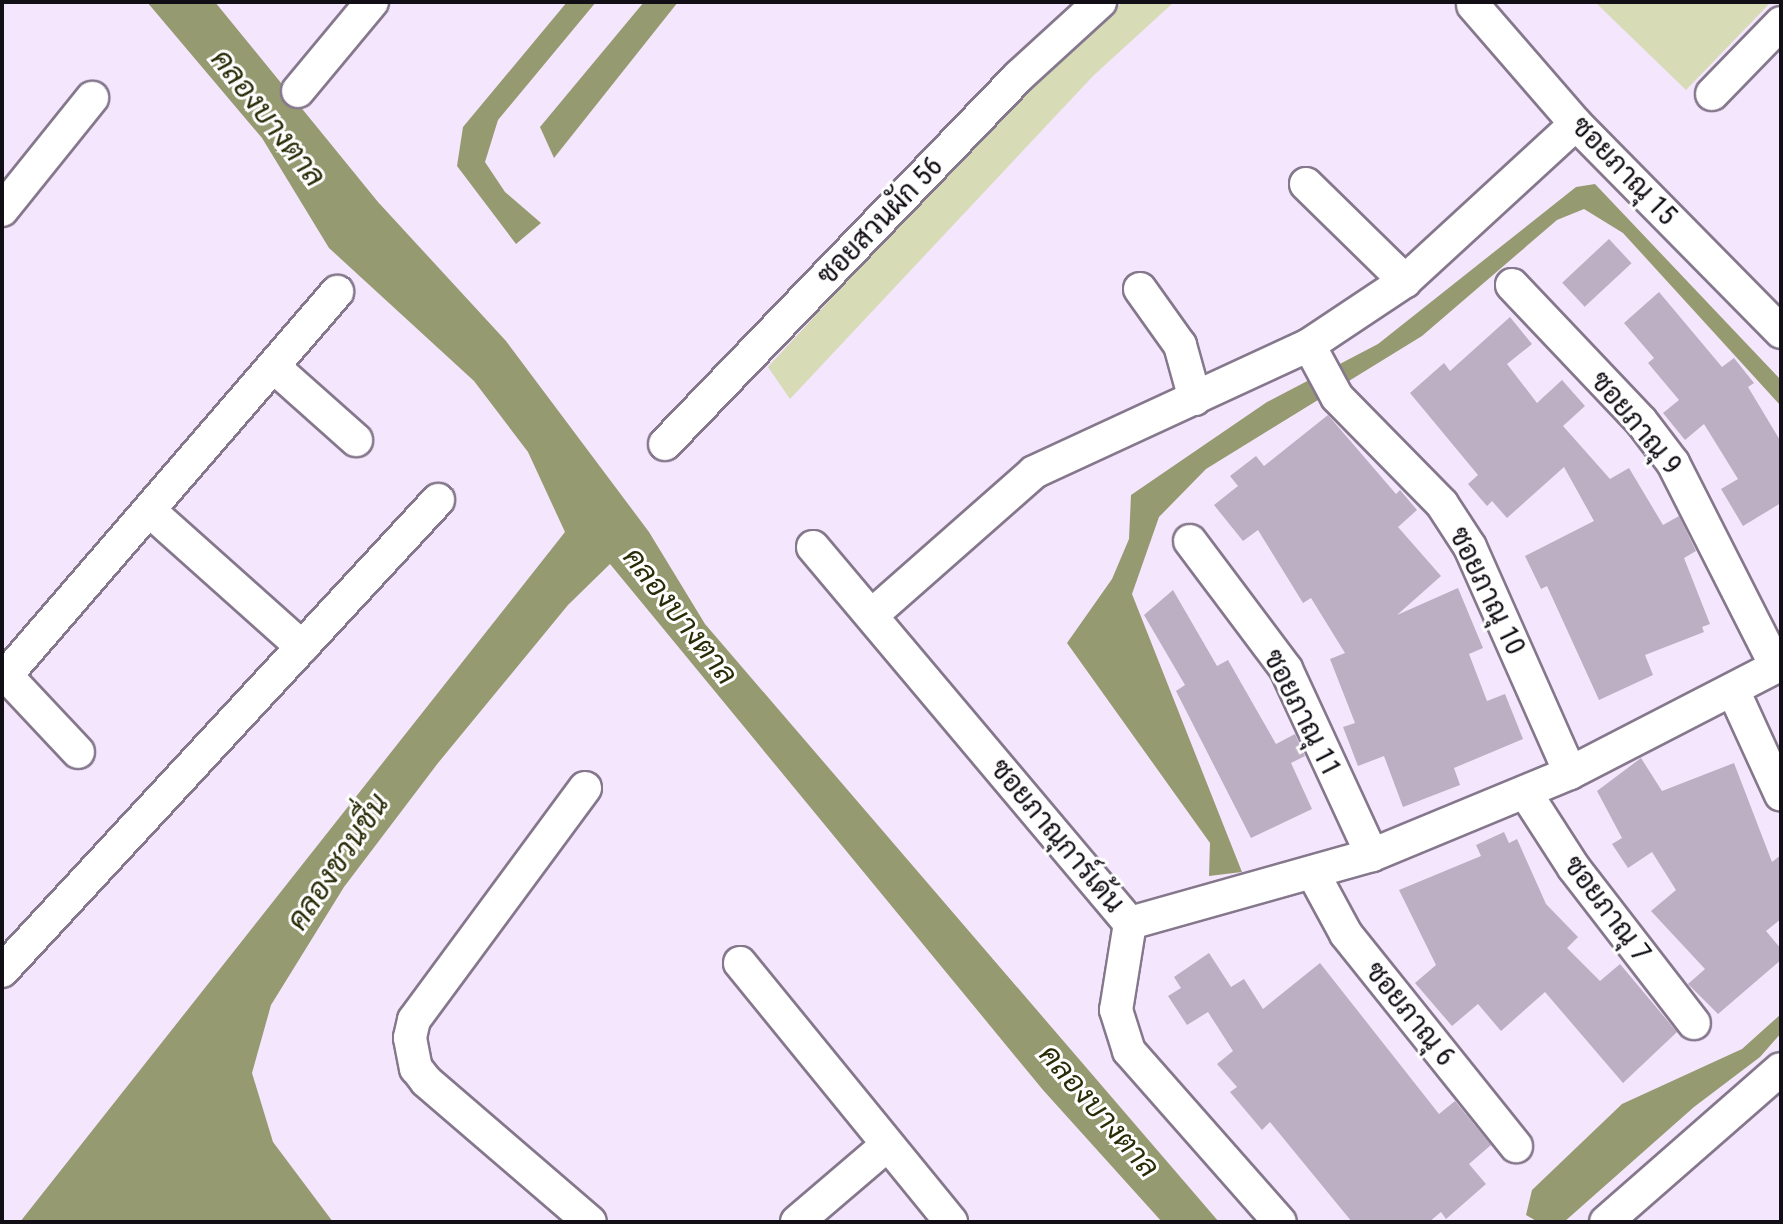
<!DOCTYPE html>
<meta charset="utf-8">
<style>
body{margin:0}
#map{position:relative;width:1783px;height:1224px;overflow:hidden;background:#f4e6fc;font-family:"Roboto Condensed",Sarabun,sans-serif}
div>[style]{position:absolute}
.green>*{inset:0;background:#d7dbb6}
.water>*{inset:0;background:#969a70}
.building>*{inset:0;background:#bcaec3;transform-origin:0 0}
.roads{filter:drop-shadow(2px 0 #85788c) drop-shadow(-2px 0 #85788c) drop-shadow(0 2px #85788c) drop-shadow(0 -2px #85788c)}
.minor>*{height:32px;margin:-16px;padding:0 16px;transform-origin:16px;border-radius:16px;background:#fff}
span{translate:-50% -50%;white-space:nowrap;text-align:center;line-height:1.15;-webkit-text-stroke:6px #fff;paint-order:stroke}
.street-label{font-size:28px;color:#120e15}
.water-label{font-size:30px;color:#2a2c08;font-style:italic}
.frame{position:absolute;inset:0;border:4px solid #120e15;pointer-events:none}
</style>
<div id="map">
<div class="green">
<div style="clip-path:polygon(1123px 2px,1174px 2px,1093px 76px,790px 399px,768px 367px,1032px 80px)"></div>
<div style="clip-path:polygon(1595px 2px,1771px 2px,1686px 90px)"></div>
</div>
<div class="water">
<div style="clip-path:polygon(147px 2px,215px 2px,378px 202px,506px 341px,649px 532px,705px 624px,1219px 1222px,1162px 1222px,1043px 1090px,610px 564px,568px 605px,438px 763px,344px 887px,271px 1005px,252px 1073px,273px 1142px,333px 1222px,20px 1222px,565px 532px,528px 452px,474px 381px,329px 248px,262px 138px)"></div>
<div style="clip-path:polygon(567px 2px,596px 2px,498px 120px,485px 162px,505px 192px,541px 223px,516px 244px,457px 166px,463px 127px)"></div>
<div style="clip-path:polygon(644px 2px,678px 2px,554px 158px,540px 127px)"></div>
<div style="clip-path:polygon(1595px 184px,1781px 380px,1781px 406px,1623px 233px,1584px 209px,1557px 220px,1422px 336px,1206px 469px,1159px 517px,1132px 594px,1242px 872px,1209px 876px,1210px 843px,1067px 643px,1112px 579px,1129px 539px,1131px 495px,1267px 402px,1378px 344px,1576px 187px)"></div>
<div style="clip-path:polygon(1781px 1014px,1781px 1033px,1760px 1057px,1694px 1107px,1564px 1222px,1538px 1222px,1526px 1215px,1532px 1190px,1622px 1104px,1742px 1049px)"></div>
</div>
<div class="building">
<div style="left:1609px;top:239px;width:33px;height:64px;rotate:47deg"></div>
<div style="clip-path:polygon(1659px 292px,1722px 367px,1734px 358px,1754px 383px,1748px 387px,1781px 442px,1781px 503px,1743px 526px,1721px 489px,1738px 479px,1704px 424px,1685px 440px,1663px 413px,1679px 400px,1648px 363px,1654px 358px,1624px 323px)"></div>
<div style="clip-path:polygon(1510px 317px,1532px 344px,1507px 364px,1537px 403px,1562px 380px,1585px 406px,1563px 426px,1610px 479px,1629px 468px,1663px 525px,1679px 516px,1696px 551px,1684px 558px,1710px 624px,1702px 627px,1704px 632px,1645px 655px,1653px 675px,1599px 700px,1547px 586px,1541px 589px,1525px 556px,1594px 521px,1564px 467px,1507px 518px,1492px 501px,1487px 506px,1468px 484px,1478px 475px,1410px 393px,1444px 363px,1450px 371px)"></div>
<div style="clip-path:polygon(1328px 415px,1396px 494px,1400px 490px,1417px 510px,1398px 527px,1441px 576px,1397px 615px,1458px 588px,1483px 648px,1469px 654px,1487px 701px,1505px 694px,1523px 739px,1454px 768px,1460px 785px,1403px 807px,1384px 756px,1358px 766px,1343px 727px,1355px 723px,1330px 659px,1345px 653px,1311px 598px,1303px 603px,1258px 530px,1243px 541px,1214px 505px,1238px 486px,1230px 476px,1256px 456px,1264px 466px)"></div>
<div style="clip-path:polygon(1173px 590px,1217px 666px,1228px 660px,1276px 744px,1295px 734px,1305px 756px,1291px 763px,1312px 809px,1251px 838px,1176px 691px,1185px 685px,1144px 615px)"></div>
<div style="clip-path:polygon(1641px 758px,1662px 791px,1734px 763px,1772px 862px,1781px 855px,1781px 919px,1766px 931px,1781px 949px,1781px 960px,1718px 1014px,1688px 984px,1705px 969px,1651px 911px,1676px 890px,1652px 852px,1628px 868px,1612px 844px,1622px 838px,1597px 791px)"></div>
<div style="clip-path:polygon(1504px 832px,1509px 843px,1517px 839px,1546px 904px,1578px 937px,1567px 948px,1600px 981px,1620px 964px,1677px 1032px,1623px 1083px,1545px 992px,1501px 1031px,1478px 1004px,1452px 1026px,1415px 983px,1436px 965px,1399px 890px,1481px 856px,1476px 845px)"></div>
<div style="clip-path:polygon(1209px 953px,1231px 987px,1244px 979px,1263px 1009px,1320px 963px,1439px 1114px,1455px 1101px,1491px 1145px,1469px 1164px,1486px 1184px,1446px 1219px,1441px 1212px,1429px 1222px,1352px 1222px,1270px 1122px,1262px 1130px,1230px 1092px,1237px 1087px,1217px 1064px,1233px 1051px,1208px 1012px,1187px 1025px,1168px 996px,1181px 988px,1174px 977px)"></div>
</div>
<div class="roads">
<div class="minor">
<div style="left:1473px;top:5px;width:157px;rotate:49.1deg"></div>
<div style="left:1576px;top:124px;width:292px;rotate:45.4deg"></div>
<div style="left:298px;top:91px;width:116px;rotate:-50.3deg"></div>
<div style="left:1712px;top:94px;width:99px;rotate:-45.8deg"></div>
<div style="left:1306px;top:184px;width:139px;rotate:44.4deg"></div>
<div style="left:2px;top:210px;width:144px;rotate:-51.2deg"></div>
<div style="left:1512px;top:285px;width:187px;rotate:46.5deg"></div>
<div style="left:1641px;top:421px;width:53px;rotate:52.7deg"></div>
<div style="left:1673px;top:463px;width:228px;rotate:63.1deg"></div>
<div style="left:1140px;top:289px;width:69px;rotate:54.5deg"></div>
<div style="left:1180px;top:345px;width:56px;rotate:74.5deg"></div>
<div style="left:1309px;top:345px;width:59px;rotate:61.7deg"></div>
<div style="left:1337px;top:397px;width:150px;rotate:45.5deg"></div>
<div style="left:1442px;top:504px;width:51px;rotate:56.9deg"></div>
<div style="left:1470px;top:547px;width:247px;rotate:66.1deg"></div>
<div style="left:274px;top:367px;width:110px;rotate:41.7deg"></div>
<div style="left:665px;top:444px;width:511px;rotate:-46.11deg"></div>
<div style="left:1019px;top:76px;width:110px;rotate:-42.4deg"></div>
<div style="left:150px;top:511px;width:204px;rotate:41.8deg"></div>
<div style="left:1190px;top:541px;width:160px;rotate:53.1deg"></div>
<div style="left:1286px;top:669px;width:205px;rotate:65.2deg"></div>
<div style="left:813px;top:547px;width:492px;rotate:49.9deg"></div>
<div style="left:1130px;top:923px;width:88px;rotate:99.1deg"></div>
<div style="left:1116px;top:1010px;width:43px;rotate:72.4deg"></div>
<div style="left:1129px;top:1051px;width:228px;rotate:48.6deg"></div>
<div style="left:872px;top:615px;width:216px;rotate:-41.4deg"></div>
<div style="left:1034px;top:472px;width:303px;rotate:-24.8deg"></div>
<div style="left:1309px;top:345px;width:115px;rotate:-33.7deg"></div>
<div style="left:1405px;top:281px;width:232px;rotate:-42.6deg"></div>
<div style="left:2px;top:671px;width:111px;rotate:46.8deg"></div>
<div style="left:2px;top:680px;width:513px;rotate:-49.19deg"></div>
<div style="left:1733px;top:690px;width:115px;rotate:65.4deg"></div>
<div style="left:585px;top:788px;width:288px;rotate:126.4deg"></div>
<div style="left:414px;top:1020px;width:18px;rotate:103deg"></div>
<div style="left:410px;top:1038px;width:31px;rotate:79deg"></div>
<div style="left:416px;top:1068px;width:16px;rotate:52deg"></div>
<div style="left:426px;top:1081px;width:216px;rotate:40.7deg"></div>
<div style="left:1525px;top:792px;width:90px;rotate:57.2deg"></div>
<div style="left:1574px;top:868px;width:196px;rotate:52.3deg"></div>
<div style="left:1314px;top:875px;width:67px;rotate:61.5deg"></div>
<div style="left:1346px;top:934px;width:272px;rotate:51.3deg"></div>
<div style="left:1130px;top:923px;width:251px;rotate:-15.7deg"></div>
<div style="left:1372px;top:855px;width:214px;rotate:-22.5deg"></div>
<div style="left:1570px;top:773px;width:237px;rotate:-27.3deg"></div>
<div style="left:740px;top:963px;width:334px;rotate:50.8deg"></div>
<div style="left:2px;top:971px;width:642px;rotate:-47.21deg"></div>
<div style="left:797px;top:1222px;width:117px;rotate:-40.5deg"></div>
<div style="left:1606px;top:1222px;width:232px;rotate:-41.2deg"></div>
</div>
</div>
<div class="street-label">
<span style="left:1624px;top:171px;rotate:46deg">ซอยภาณุ 15</span>
<span style="left:880px;top:221px;rotate:-46deg">ซอยสวนผัก 56</span>
<span style="left:1636px;top:423px;rotate:50deg">ซอยภาณุ 9</span>
<span style="left:1487px;top:591px;rotate:64deg">ซอยภาณุ 10</span>
<span style="left:1302px;top:713px;rotate:63deg">ซอยภาณุ 11</span>
<span style="left:1057px;top:836px;rotate:50deg">ซอยภาณุการ์เด้น</span>
<span style="left:1607px;top:909px;rotate:53deg">ซอยภาณุ 7</span>
<span style="left:1410px;top:1014px;rotate:51deg">ซอยภาณุ 6</span>
</div>
<div class="water-label">
<span style="left:268px;top:118px;rotate:52deg">คลองบางตาล</span>
<span style="left:680px;top:616px;rotate:52deg">คลองบางตาล</span>
<span style="left:338px;top:862px;rotate:-56deg">คลองชวนชื่น</span>
<span style="left:1099px;top:1111px;rotate:49deg">คลองบางตาล</span>
</div>
<div class="frame"></div>
</div>
